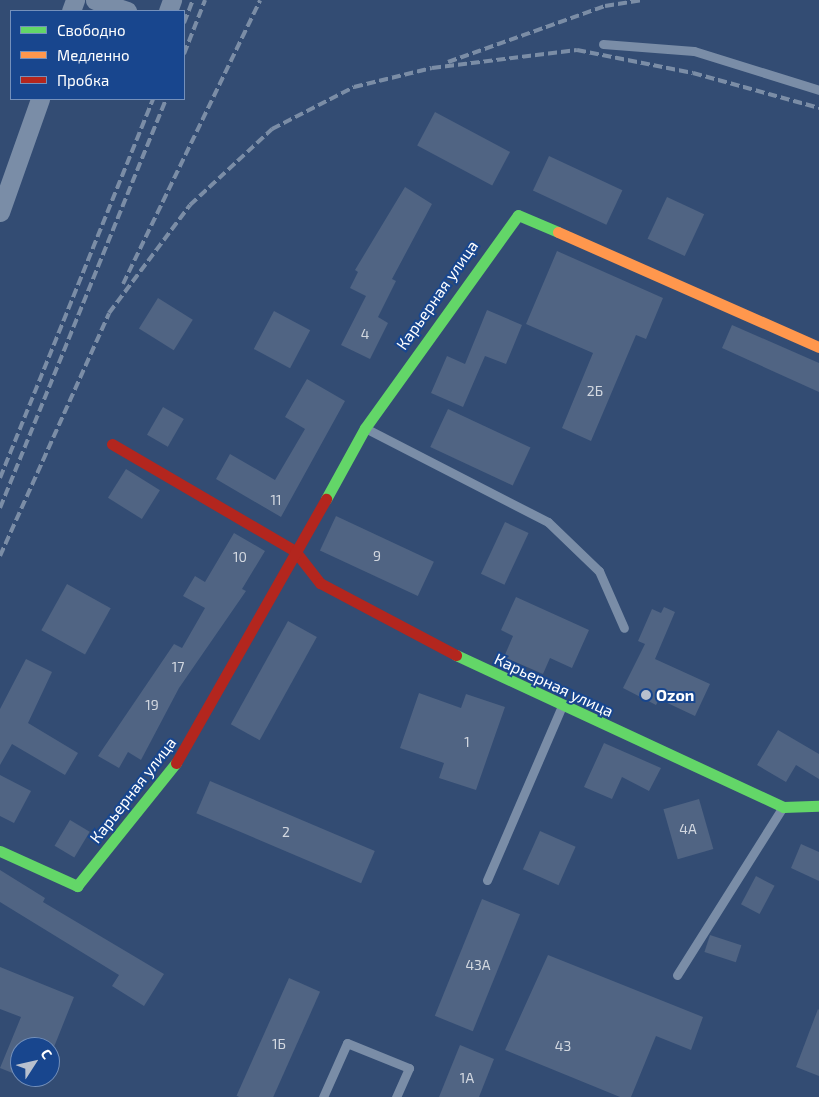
<!DOCTYPE html>
<meta charset="utf-8">
<style>
body{margin:0}
#map{position:relative;width:819px;height:1097px;overflow:hidden;background:#334c73;font-family:"Exo 2",sans-serif}
div>[style]{position:absolute}
.building>*{inset:0;background:#506483;transform-origin:0 0}
.lane>*{height:9px;margin:-4.5px;padding:0 4.5px;transform-origin:4.5px;border-radius:4.5px;background:#7a8da7}
.street>*{height:19px;margin:-9.5px;padding:0 9.5px;transform-origin:9.5px;border-radius:9.5px;background:#7a8da7}
.fast>*{height:11px;margin:-5.5px;padding:0 5.5px;transform-origin:5.5px;border-radius:5.5px;background:#63d668}
.slow>*{height:11px;margin:-5.5px;padding:0 5.5px;transform-origin:5.5px;border-radius:5.5px;background:#ff974d}
.jam>*{height:11px;margin:-5.5px;padding:0 5.5px;transform-origin:5.5px;border-radius:5.5px;background:#b3261e}
.rail>*{height:4px;margin-top:-2px;transform-origin:0;background:repeating-linear-gradient(90deg,#7b8da6 0 9px,transparent 0 13px)}
.dots>*{width:14px;height:14px;translate:-50% -50%;box-sizing:border-box;border:2px solid #18468e;border-radius:50%}
span{translate:-50% -50%;white-space:nowrap;text-align:center;line-height:1.15;-webkit-text-stroke:4px #18468e;paint-order:stroke}
.number-label{font-size:14px;color:#d3d8e0}
.number-label span{-webkit-text-stroke-width:0}
.street-label{font-size:16px;color:#fff}
.poi-label{font-size:16px;color:#fff;font-weight:700}
.left{translate:0 -50%;text-align:left}
.legend{position:absolute;left:10px;top:10px;width:175px;height:90px;box-sizing:border-box;background:#18468e;border:1px solid #7490bb;margin:0;padding:6px 9px;list-style:none;font-size:15px;color:#fff}
.legend li{display:flex;align-items:center;gap:10px;height:25px}
.legend b{width:25px;border:1px solid #7490bb}
.north{position:absolute;left:10px;top:1037px;width:50px;height:50px;box-sizing:border-box;background:#18468e;border:1px solid #7490bb;border-radius:50%;rotate:55deg;font-size:14px;font-weight:700;line-height:20px;text-align:center;color:#fff}
.north::after{content:'';display:block;margin:auto;width:18px;height:22px;background:#b8c0ce;clip-path:polygon(50% 0,100% 100%,50% 72%,0 100%)}
</style>
<div id="map">
<div class="building">
<div style="left:435px;top:112px;width:85px;height:38px;rotate:28deg"></div>
<div style="left:549px;top:156px;width:81px;height:38px;rotate:25deg"></div>
<div style="clip-path:polygon(405px 187px,432px 204px,392px 279px,396px 281px,378px 317px,388px 323px,370px 359px,341px 345px,366px 296px,350px 288px,358px 272px,355px 270px)"></div>
<div style="left:667px;top:197px;width:41px;height:46px;rotate:25deg"></div>
<div style="clip-path:polygon(557px 251px,663px 298px,646px 339px,636px 335px,591px 441px,562px 428px,593px 353px,526px 324px)"></div>
<div style="left:158px;top:298px;width:41px;height:36px;rotate:32deg"></div>
<div style="clip-path:polygon(487px 310px,522px 325px,506px 364px,485px 356px,463px 407px,431px 393px,447px 356px,465px 364px)"></div>
<div style="left:274px;top:311px;width:41px;height:43px;rotate:28deg"></div>
<div style="clip-path:polygon(732px 325px,819px 363px,819px 392px,722px 348px)"></div>
<div style="clip-path:polygon(307px 379px,345px 401px,281px 517px,216px 479px,230px 454px,275px 480px,305px 429px,285px 417px)"></div>
<div style="left:163px;top:407px;width:24px;height:32px;rotate:30deg"></div>
<div style="left:448px;top:409px;width:91px;height:42px;rotate:25deg"></div>
<div style="left:126px;top:469px;width:40px;height:34px;rotate:32deg"></div>
<div style="left:336px;top:516px;width:108px;height:38px;rotate:25deg"></div>
<div style="left:505px;top:522px;width:26px;height:57px;rotate:25deg"></div>
<div style="clip-path:polygon(234px 533px,265px 551px,242px 589px,246px 591px,179px 688px,141px 760px,128px 752px,119px 768px,98px 756px,174px 644px,182px 648px,205px 608px,183px 596px,195px 576px,205px 582px)"></div>
<div style="left:67px;top:584px;width:50px;height:53px;rotate:29deg"></div>
<div style="clip-path:polygon(516px 597px,589px 630px,572px 668px,550px 658px,543px 674px,504px 657px,513px 636px,501px 630px)"></div>
<div style="clip-path:polygon(664px 607px,675px 612px,655px 659px,710px 684px,695px 716px,659px 699px,656px 705px,623px 688px,645px 644px,638px 641px,652px 609px,661px 613px)"></div>
<div style="left:288px;top:621px;width:33px;height:118px;rotate:29deg"></div>
<div style="clip-path:polygon(26px 659px,52px 672px,28px 723px,78px 753px,65px 775px,12px 744px,0 765px,0 709px)"></div>
<div style="clip-path:polygon(419px 693px,461px 708px,466px 694px,505px 707px,476px 790px,439px 778px,444px 763px,400px 748px)"></div>
<div style="clip-path:polygon(778px 730px,819px 754px,819px 779px,796px 765px,786px 782px,757px 765px)"></div>
<div style="clip-path:polygon(604px 743px,661px 768px,649px 791px,622px 777px,612px 799px,584px 787px)"></div>
<div style="clip-path:polygon(0 775px,31px 791px,14px 823px,0 816px)"></div>
<div style="left:210px;top:781px;width:179px;height:35px;rotate:23deg"></div>
<div style="left:699px;top:799px;width:52px;height:37px;rotate:74deg"></div>
<div style="left:70px;top:820px;width:23px;height:30px;rotate:31deg"></div>
<div style="left:540px;top:831px;width:39px;height:42px;rotate:24deg"></div>
<div style="clip-path:polygon(801px 844px,819px 852px,819px 881px,791px 868px)"></div>
<div style="clip-path:polygon(0 870px,45px 898px,43px 902px,164px 974px,144px 1006px,112px 986px,119px 975px,0 902px)"></div>
<div style="left:756px;top:876px;width:21px;height:32px;rotate:28deg"></div>
<div style="left:482px;top:899px;width:41px;height:126px;rotate:22deg"></div>
<div style="left:710px;top:935px;width:33px;height:18px;rotate:18deg"></div>
<div style="clip-path:polygon(548px 955px,703px 1017px,691px 1050px,656px 1036px,631px 1097px,620px 1097px,505px 1050px)"></div>
<div style="clip-path:polygon(0 967px,74px 997px,54px 1047px,20px 1047px,20px 1076px,0 1068px,21px 1017px,0 1009px)"></div>
<div style="left:289px;top:978px;width:34px;height:129px;rotate:24deg"></div>
<div style="clip-path:polygon(818px 1009px,819px 1010px,819px 1076px,796px 1067px)"></div>
<div style="clip-path:polygon(460px 1045px,494px 1059px,479px 1097px,439px 1097px)"></div>
</div>
<div class="lane">
<div style="left:603px;top:44px;width:91px;rotate:4.4deg"></div>
<div style="left:694px;top:51px;width:131px;rotate:17.3deg"></div>
<div style="left:367px;top:429px;width:203px;rotate:27.2deg"></div>
<div style="left:548px;top:522px;width:71px;rotate:43.9deg"></div>
<div style="left:599px;top:571px;width:62px;rotate:66.3deg"></div>
<div style="left:487px;top:880px;width:187px;rotate:-66.7deg"></div>
<div style="left:677px;top:975px;width:197px;rotate:-57.8deg"></div>
<div style="left:323px;top:1097px;width:59px;rotate:-66deg"></div>
<div style="left:347px;top:1043px;width:67px;rotate:22deg"></div>
<div style="left:409px;top:1068px;width:32px;rotate:114deg"></div>
</div>
<div class="street">
<div style="left:95px;top:0;width:34px;rotate:19deg"></div>
<div style="left:71px;top:11px;width:12px;rotate:-70deg"></div>
<div style="left:168px;top:11px;width:12px;rotate:-70deg"></div>
<div style="left:0;top:212px;width:120px;rotate:-70.5deg"></div>
</div>
<div class="fast">
<div style="left:326px;top:499px;width:81px;rotate:-61.2deg"></div>
<div style="left:365px;top:428px;width:262px;rotate:-54.3deg"></div>
<div style="left:518px;top:215px;width:43px;rotate:23deg"></div>
<div style="left:456px;top:655px;width:361px;rotate:24.9deg"></div>
<div style="left:783px;top:807px;width:36px;rotate:-2deg"></div>
<div style="left:0;top:851px;width:85px;rotate:24.4deg"></div>
<div style="left:77px;top:886px;width:158px;rotate:-51.2deg"></div>
</div>
<div class="slow">
<div style="left:558px;top:232px;width:285px;rotate:23.8deg"></div>
</div>
<div class="jam">
<div style="left:112px;top:444px;width:212px;rotate:30.3deg"></div>
<div style="left:295px;top:551px;width:41px;rotate:52deg"></div>
<div style="left:320px;top:583px;width:154px;rotate:27.9deg"></div>
<div style="left:176px;top:763px;width:304px;rotate:-60.4deg"></div>
</div>
<div class="rail">
<div style="left:184px;top:23px;width:25px;rotate:-69deg"></div>
<div style="left:184px;top:54px;width:58px;rotate:-68.7deg"></div>
<div style="left:448px;top:62px;width:167px;rotate:-19.6deg"></div>
<div style="left:605px;top:6px;width:38px;rotate:-9deg"></div>
<div style="left:123px;top:284px;width:315px;rotate:-64.2deg"></div>
<div style="left:0;top:478px;width:409px;rotate:-68deg"></div>
<div style="left:0;top:508px;width:441px;rotate:-67.9deg"></div>
<div style="left:0;top:556px;width:266px;rotate:-65.8deg"></div>
<div style="left:109px;top:313px;width:135px;rotate:-53.1deg"></div>
<div style="left:190px;top:205px;width:112px;rotate:-42.8deg"></div>
<div style="left:272px;top:129px;width:92px;rotate:-27.1deg"></div>
<div style="left:354px;top:87px;width:80px;rotate:-13.7deg"></div>
<div style="left:432px;top:68px;width:146px;rotate:-7.1deg"></div>
<div style="left:577px;top:50px;width:118px;rotate:11.2deg"></div>
<div style="left:693px;top:73px;width:131px;rotate:15.5deg"></div>
</div>
<div class="dots">
<div style="left:646px;top:695px;background:#b8c0ce"></div>
</div>
<div class="number-label">
<span style="left:365px;top:334px">4</span>
<span style="left:595px;top:391px">2Б</span>
<span style="left:276px;top:500px">11</span>
<span style="left:377px;top:556px">9</span>
<span style="left:240px;top:557px">10</span>
<span style="left:178px;top:667px">17</span>
<span style="left:152px;top:705px">19</span>
<span style="left:467px;top:742px">1</span>
<span style="left:688px;top:829px">4А</span>
<span style="left:286px;top:832px">2</span>
<span style="left:478px;top:965px">43А</span>
<span style="left:279px;top:1044px">1Б</span>
<span style="left:563px;top:1046px">43</span>
<span style="left:467px;top:1078px">1А</span>
</div>
<div class="street-label">
<span style="left:437px;top:295px;rotate:-55deg">Карьерная улица</span>
<span style="left:554px;top:685px;rotate:25deg">Карьерная улица</span>
<span style="left:133px;top:790px;rotate:-52deg">Карьерная улица</span>
</div>
<div class="poi-label">
<span class="left" style="left:656px;top:695px">Ozon</span>
</div>
<ul class="legend">
<li><b style="height:6px;background:#63d668"></b>Свободно</li>
<li><b style="height:6px;background:#ff974d"></b>Медленно</li>
<li><b style="height:6px;background:#b3261e"></b>Пробка</li>
</ul>
<div class="north">С</div>
</div>
